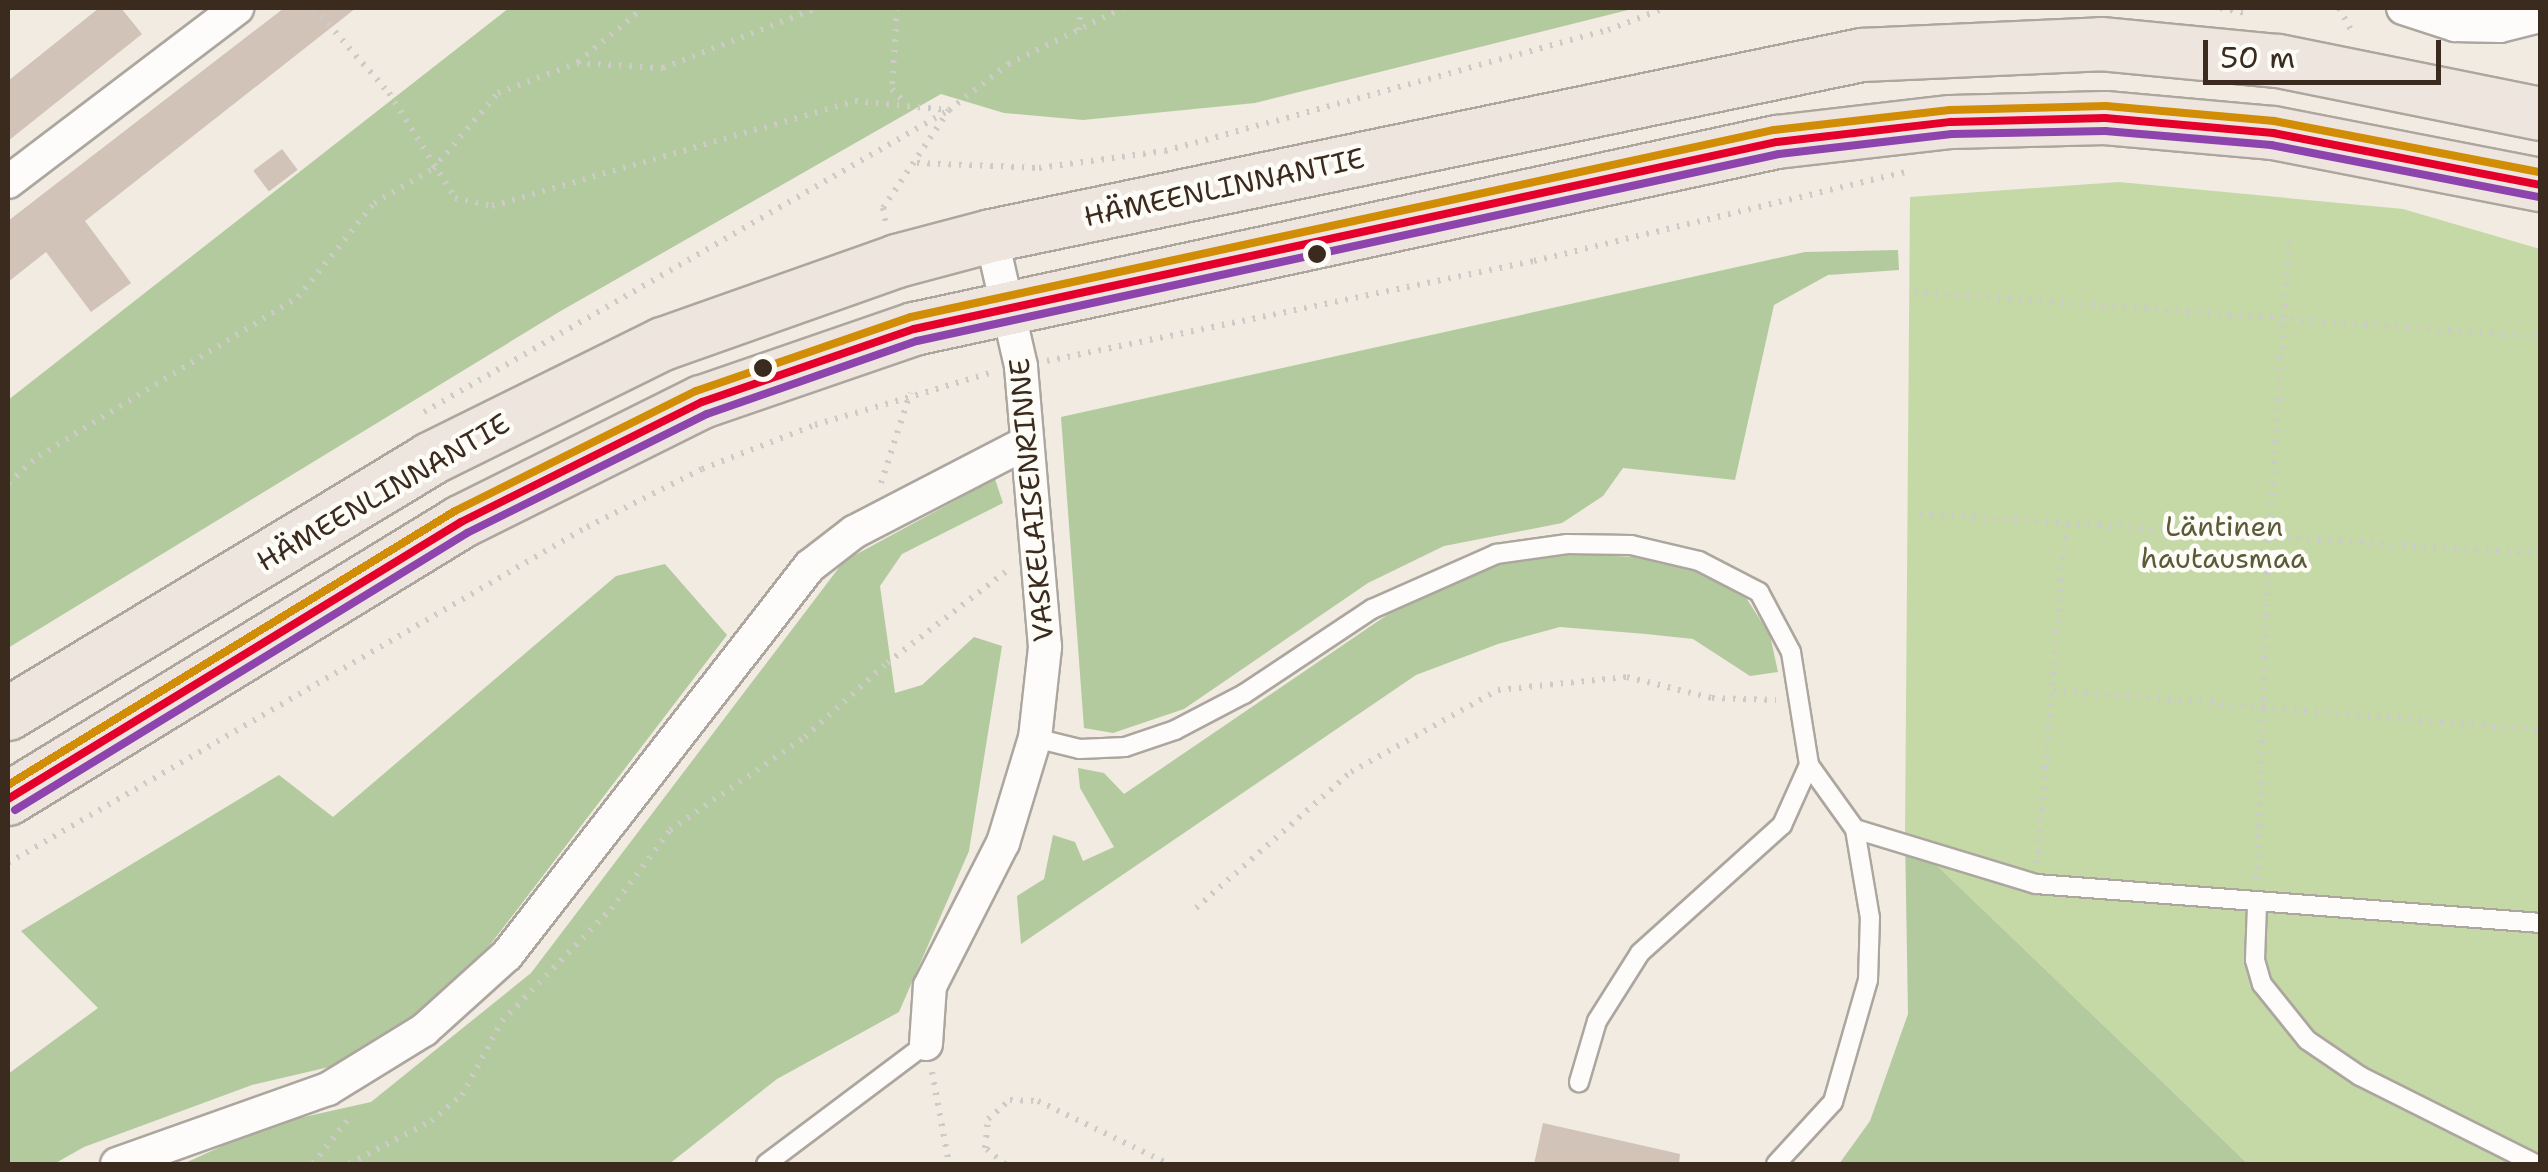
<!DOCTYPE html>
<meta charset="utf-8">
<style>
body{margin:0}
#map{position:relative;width:2548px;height:1172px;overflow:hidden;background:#f1ebe1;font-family:"Shantell Sans",sans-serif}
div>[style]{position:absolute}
.green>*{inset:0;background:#c5d9a7}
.forest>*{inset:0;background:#b3ca9e}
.building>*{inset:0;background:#d1c3b8;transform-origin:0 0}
.path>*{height:6px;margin-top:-3px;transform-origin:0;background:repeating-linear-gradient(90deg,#cdcbc8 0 2.5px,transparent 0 10.5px)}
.roads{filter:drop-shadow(2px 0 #aca69f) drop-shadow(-2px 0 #aca69f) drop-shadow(0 2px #aca69f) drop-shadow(0 -2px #aca69f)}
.lane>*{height:18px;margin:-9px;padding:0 9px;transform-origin:9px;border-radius:9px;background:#fdfcfa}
.street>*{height:32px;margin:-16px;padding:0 16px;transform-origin:16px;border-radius:16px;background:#fdfcfa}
.primary>*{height:52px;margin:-26px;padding:0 26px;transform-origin:26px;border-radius:26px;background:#eee6de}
.bus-1>*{height:8px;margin:-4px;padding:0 4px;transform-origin:4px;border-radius:4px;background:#e4002b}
.bus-2>*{height:8px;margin:-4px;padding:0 4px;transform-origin:4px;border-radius:4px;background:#8e44ad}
.bus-3>*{height:8px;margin:-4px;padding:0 4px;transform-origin:4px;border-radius:4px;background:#d18d06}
.dots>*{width:28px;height:28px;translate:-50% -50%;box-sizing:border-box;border:5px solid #fdfcf7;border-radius:50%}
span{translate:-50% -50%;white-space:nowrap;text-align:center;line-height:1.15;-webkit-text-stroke:9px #fdfcf7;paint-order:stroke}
.street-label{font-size:28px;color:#3b2a1e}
.park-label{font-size:28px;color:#5a5a39}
.frame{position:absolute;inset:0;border:10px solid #3b2a1e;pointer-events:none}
.scale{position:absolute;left:2203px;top:40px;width:238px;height:45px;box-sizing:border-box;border:5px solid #3b2a1e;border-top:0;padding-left:12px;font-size:30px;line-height:35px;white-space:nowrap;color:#3b2a1e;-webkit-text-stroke:8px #fdfcf7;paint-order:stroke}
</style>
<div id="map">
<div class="green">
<div style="clip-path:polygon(2119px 182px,2403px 209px,2540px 249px,2540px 1164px,2248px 1164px,1905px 835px,1910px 197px)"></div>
</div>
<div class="forest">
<div style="clip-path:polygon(509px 8px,1636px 8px,1255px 103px,1083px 120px,1004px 113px,941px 94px,559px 312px,8px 648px,8px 400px)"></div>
<div style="clip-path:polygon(1898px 250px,1899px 270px,1828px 275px,1774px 305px,1735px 480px,1623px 468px,1603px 496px,1562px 523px,1444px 546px,1368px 583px,1184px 709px,1113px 733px,1084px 728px,1061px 417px,1805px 252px)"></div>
<div style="clip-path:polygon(995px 479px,1003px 503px,902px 554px,880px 586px,895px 693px,922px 685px,974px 637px,1002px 646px,969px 851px,899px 1012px,777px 1079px,669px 1164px,183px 1164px,268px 1125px,371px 1102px,531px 973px,844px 561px)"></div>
<div style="clip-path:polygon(1546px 553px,1639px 557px,1697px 570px,1743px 593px,1770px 635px,1778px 672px,1750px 676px,1693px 639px,1646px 634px,1560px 627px,1498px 644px,1416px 675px,1021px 944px,1017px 896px,1044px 879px,1053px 835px,1075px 842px,1083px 861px,1114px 847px,1080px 788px,1078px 768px,1104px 773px,1124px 794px,1387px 615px,1475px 569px)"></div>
<div style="clip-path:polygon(665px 564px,727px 635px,490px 945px,401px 1035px,355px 1061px,252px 1085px,84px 1147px,54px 1164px,8px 1164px,8px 1074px,98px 1008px,21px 931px,279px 775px,333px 817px,616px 576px)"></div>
<div style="clip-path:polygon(1905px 835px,2248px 1164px,1839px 1164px,1870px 1121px,1908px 1014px)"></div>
</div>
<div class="building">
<div style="clip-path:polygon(99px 8px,121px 8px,142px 34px,8px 141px,8px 81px)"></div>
<div style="clip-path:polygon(284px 8px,356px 8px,85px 221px,131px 283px,91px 312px,46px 252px,8px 282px,8px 221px)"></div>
<div style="left:282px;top:149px;width:26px;height:36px;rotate:53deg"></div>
<div style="clip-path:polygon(1543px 1123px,1680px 1154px,1679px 1164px,1534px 1164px)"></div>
</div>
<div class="path">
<div style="left:314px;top:8px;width:113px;rotate:48.6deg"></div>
<div style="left:389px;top:93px;width:124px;rotate:57.8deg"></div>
<div style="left:455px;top:198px;width:38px;rotate:12deg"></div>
<div style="left:492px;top:206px;width:378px;rotate:-16.1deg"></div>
<div style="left:855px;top:101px;width:94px;rotate:5.5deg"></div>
<div style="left:949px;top:110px;width:118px;rotate:124deg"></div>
<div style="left:883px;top:208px;width:17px;rotate:80deg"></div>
<div style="left:897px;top:8px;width:81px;rotate:93.5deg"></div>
<div style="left:892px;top:89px;width:18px;rotate:47deg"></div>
<div style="left:2220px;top:8px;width:25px;rotate:11deg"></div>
<div style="left:2339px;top:8px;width:29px;rotate:61deg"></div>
<div style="left:1079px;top:30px;width:22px;rotate:-87deg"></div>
<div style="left:578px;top:62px;width:85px;rotate:-39.7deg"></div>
<div style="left:917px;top:163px;width:122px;rotate:2.3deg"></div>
<div style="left:1039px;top:168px;width:127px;rotate:-7.7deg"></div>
<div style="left:1165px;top:151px;width:459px;rotate:-15.3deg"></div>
<div style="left:1608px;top:30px;width:61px;rotate:-21.1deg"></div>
<div style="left:1914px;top:292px;width:628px;rotate:4.11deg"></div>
<div style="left:1047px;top:361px;width:497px;rotate:-11.6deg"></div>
<div style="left:1534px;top:261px;width:381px;rotate:-13.5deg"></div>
<div style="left:424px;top:412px;width:606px;rotate:-29.91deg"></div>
<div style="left:949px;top:110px;width:75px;rotate:-37.9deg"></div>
<div style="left:1008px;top:64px;width:128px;rotate:-26deg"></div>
<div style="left:8px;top:483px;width:41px;rotate:-41.1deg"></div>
<div style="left:39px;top:456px;width:304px;rotate:-31.5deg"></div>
<div style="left:298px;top:297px;width:121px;rotate:-51deg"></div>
<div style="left:374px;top:203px;width:68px;rotate:-30deg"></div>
<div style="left:433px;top:169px;width:100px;rotate:-49.5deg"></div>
<div style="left:498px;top:93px;width:85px;rotate:-20.8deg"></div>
<div style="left:577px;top:63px;width:86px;rotate:3.3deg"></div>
<div style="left:663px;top:68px;width:165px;rotate:-21.3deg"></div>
<div style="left:881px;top:483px;width:95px;rotate:-72.1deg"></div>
<div style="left:1920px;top:514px;width:621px;rotate:3.69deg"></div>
<div style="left:2053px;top:690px;width:489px;rotate:4.7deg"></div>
<div style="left:8px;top:863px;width:669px;rotate:-30.13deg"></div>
<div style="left:587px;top:527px;width:129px;rotate:-26.8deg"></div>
<div style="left:702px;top:469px;width:121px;rotate:-21.3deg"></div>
<div style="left:815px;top:425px;width:184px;rotate:-16.5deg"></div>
<div style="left:2037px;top:863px;width:341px;rotate:-85.1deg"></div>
<div style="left:2257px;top:879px;width:342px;rotate:-88deg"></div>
<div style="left:2269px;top:537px;width:297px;rotate:-86.1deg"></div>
<div style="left:1196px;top:908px;width:206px;rotate:-41.3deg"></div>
<div style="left:1351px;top:772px;width:168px;rotate:-29.2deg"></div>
<div style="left:1498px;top:690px;width:130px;rotate:-5.8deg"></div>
<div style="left:1627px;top:677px;width:88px;rotate:13.9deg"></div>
<div style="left:1712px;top:698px;width:64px;rotate:1.8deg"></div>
<div style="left:932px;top:1072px;width:94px;rotate:79.5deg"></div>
<div style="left:313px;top:1164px;width:63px;rotate:-52deg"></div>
<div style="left:349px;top:1164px;width:93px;rotate:-27.7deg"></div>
<div style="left:431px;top:1121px;width:40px;rotate:-40deg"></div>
<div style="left:462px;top:1095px;width:84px;rotate:-61.6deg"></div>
<div style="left:502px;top:1021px;width:156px;rotate:-45.8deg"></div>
<div style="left:611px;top:909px;width:99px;rotate:-53.2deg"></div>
<div style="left:670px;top:830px;width:164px;rotate:-34.6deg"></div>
<div style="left:805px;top:737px;width:110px;rotate:-42.1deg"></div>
<div style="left:887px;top:663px;width:154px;rotate:-37.6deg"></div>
<div style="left:1005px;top:1164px;width:26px;rotate:-141deg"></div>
<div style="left:985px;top:1148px;width:29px;rotate:-84deg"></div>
<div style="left:988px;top:1119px;width:29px;rotate:-41deg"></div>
<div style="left:1010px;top:1100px;width:28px;rotate:2deg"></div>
<div style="left:1038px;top:1101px;width:145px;rotate:25.7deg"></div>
</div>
<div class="roads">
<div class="lane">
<div style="left:1035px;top:738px;width:46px;rotate:13.7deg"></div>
<div style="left:1080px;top:749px;width:45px;rotate:-2.5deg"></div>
<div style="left:1125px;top:747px;width:53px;rotate:-18.8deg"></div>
<div style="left:1175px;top:730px;width:78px;rotate:-27.6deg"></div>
<div style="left:1244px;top:694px;width:154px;rotate:-33.6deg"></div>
<div style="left:1372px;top:609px;width:136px;rotate:-23.9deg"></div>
<div style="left:1496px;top:554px;width:72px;rotate:-8deg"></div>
<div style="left:1567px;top:544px;width:64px;rotate:0.9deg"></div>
<div style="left:1631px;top:545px;width:70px;rotate:13.2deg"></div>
<div style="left:1699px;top:561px;width:68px;rotate:27.3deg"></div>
<div style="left:1759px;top:592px;width:68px;rotate:61.9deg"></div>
<div style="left:1791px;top:652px;width:114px;rotate:80.9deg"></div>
<div style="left:1809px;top:765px;width:66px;rotate:114.2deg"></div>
<div style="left:1782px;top:825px;width:191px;rotate:138deg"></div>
<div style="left:1640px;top:953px;width:80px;rotate:122.3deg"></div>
<div style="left:1597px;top:1021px;width:64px;rotate:106.4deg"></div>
<div style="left:1809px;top:765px;width:79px;rotate:54.3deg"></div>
<div style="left:1855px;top:829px;width:189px;rotate:16.9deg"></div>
<div style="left:2036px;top:884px;width:506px;rotate:4.42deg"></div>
<div style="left:2257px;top:905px;width:55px;rotate:92.1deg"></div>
<div style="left:2255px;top:960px;width:25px;rotate:74deg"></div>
<div style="left:2262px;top:984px;width:72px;rotate:51.2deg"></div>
<div style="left:2307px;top:1040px;width:64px;rotate:34.2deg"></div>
<div style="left:2360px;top:1076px;width:197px;rotate:26.6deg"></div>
<div style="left:766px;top:1164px;width:200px;rotate:-36.9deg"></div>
<div style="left:1776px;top:1164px;width:84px;rotate:-47.4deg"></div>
<div style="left:1833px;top:1102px;width:127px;rotate:-74deg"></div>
<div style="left:1868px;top:980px;width:62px;rotate:-88.2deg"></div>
<div style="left:1870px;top:918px;width:90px;rotate:-99.6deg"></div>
</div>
<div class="street">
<div style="left:2403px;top:8px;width:55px;rotate:18.1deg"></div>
<div style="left:2455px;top:25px;width:45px;rotate:1.3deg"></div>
<div style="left:2500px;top:26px;width:41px;rotate:-14deg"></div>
<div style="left:8px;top:182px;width:288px;rotate:-37.2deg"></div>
<div style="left:926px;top:1044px;width:58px;rotate:-86.1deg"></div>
<div style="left:930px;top:986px;width:161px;rotate:-63deg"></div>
<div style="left:1003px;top:843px;width:110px;rotate:-73.1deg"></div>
<div style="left:1035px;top:738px;width:92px;rotate:-83.7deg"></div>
<div style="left:1045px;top:647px;width:282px;rotate:-94.9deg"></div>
<div style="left:1021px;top:366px;width:133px;rotate:-103deg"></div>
<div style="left:117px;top:1164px;width:224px;rotate:-19.6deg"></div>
<div style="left:328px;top:1089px;width:113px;rotate:-31.6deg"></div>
<div style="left:424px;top:1030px;width:112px;rotate:-42.1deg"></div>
<div style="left:507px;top:955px;width:493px;rotate:-52.1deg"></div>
<div style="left:810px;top:566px;width:56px;rotate:-37.7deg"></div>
<div style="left:854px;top:532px;width:194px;rotate:-27.4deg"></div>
</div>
<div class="primary">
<div style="left:8px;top:714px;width:493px;rotate:-31.1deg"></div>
<div style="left:430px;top:459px;width:260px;rotate:-26.3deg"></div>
<div style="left:663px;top:344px;width:248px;rotate:-19.5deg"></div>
<div style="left:897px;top:261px;width:97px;rotate:-14.9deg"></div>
<div style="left:991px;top:236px;width:890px;rotate:-11.74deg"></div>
<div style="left:1862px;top:55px;width:239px;rotate:-2.6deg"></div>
<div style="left:2101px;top:44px;width:178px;rotate:5.5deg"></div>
<div style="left:2278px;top:61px;width:267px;rotate:11.4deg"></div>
<div style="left:8px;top:799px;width:531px;rotate:-31.44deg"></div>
<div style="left:461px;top:522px;width:269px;rotate:-26.5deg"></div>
<div style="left:702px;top:402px;width:224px;rotate:-19deg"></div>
<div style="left:914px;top:329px;width:883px;rotate:-12.23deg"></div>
<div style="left:1777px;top:142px;width:175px;rotate:-6.6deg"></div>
<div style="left:1951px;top:122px;width:154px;rotate:-1.5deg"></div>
<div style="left:2105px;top:118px;width:169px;rotate:5.1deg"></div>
<div style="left:2273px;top:133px;width:272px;rotate:11deg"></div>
</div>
</div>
<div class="bus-1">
<div style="left:8px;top:799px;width:531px;rotate:-31.44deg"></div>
<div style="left:461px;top:522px;width:269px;rotate:-26.5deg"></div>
<div style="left:702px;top:402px;width:224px;rotate:-19deg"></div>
<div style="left:914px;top:329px;width:883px;rotate:-12.23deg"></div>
<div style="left:1777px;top:142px;width:175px;rotate:-6.6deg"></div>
<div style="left:1951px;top:122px;width:154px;rotate:-1.5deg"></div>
<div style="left:2105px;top:118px;width:169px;rotate:5.1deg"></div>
<div style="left:2273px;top:133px;width:272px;rotate:11deg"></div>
</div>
<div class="bus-2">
<div style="left:15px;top:810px;width:530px;rotate:-31.5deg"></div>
<div style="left:467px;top:533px;width:268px;rotate:-26.4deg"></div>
<div style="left:707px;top:414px;width:222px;rotate:-19.2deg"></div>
<div style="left:917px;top:341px;width:882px;rotate:-12.24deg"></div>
<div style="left:1779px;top:154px;width:174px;rotate:-6.6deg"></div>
<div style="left:1952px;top:134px;width:153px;rotate:-1.1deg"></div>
<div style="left:2105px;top:131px;width:167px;rotate:4.8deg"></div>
<div style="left:2271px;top:145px;width:272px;rotate:11deg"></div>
</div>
<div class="bus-3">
<div style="left:8px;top:785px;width:524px;rotate:-31.51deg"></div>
<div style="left:455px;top:511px;width:269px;rotate:-26.5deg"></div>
<div style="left:696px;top:391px;width:227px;rotate:-19deg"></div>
<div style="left:911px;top:317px;width:883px;rotate:-12.23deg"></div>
<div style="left:1774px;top:130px;width:177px;rotate:-6.5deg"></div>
<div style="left:1950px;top:110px;width:156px;rotate:-1.5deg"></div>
<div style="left:2106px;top:106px;width:169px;rotate:5.1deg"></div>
<div style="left:2274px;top:121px;width:271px;rotate:10.9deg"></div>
</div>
<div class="dots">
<div style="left:1317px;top:254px;background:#3b2a1e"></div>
<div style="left:763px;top:368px;background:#3b2a1e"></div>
</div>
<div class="street-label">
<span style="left:1224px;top:187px;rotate:-12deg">HÄMEENLINNANTIE</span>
<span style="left:383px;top:492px;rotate:-30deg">HÄMEENLINNANTIE</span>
<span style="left:1031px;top:500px;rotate:-95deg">VASKELAISENRINNE</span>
</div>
<div class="park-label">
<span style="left:2224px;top:542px">Läntinen<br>hautausmaa</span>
</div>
<div class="frame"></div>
<div class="scale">50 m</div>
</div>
